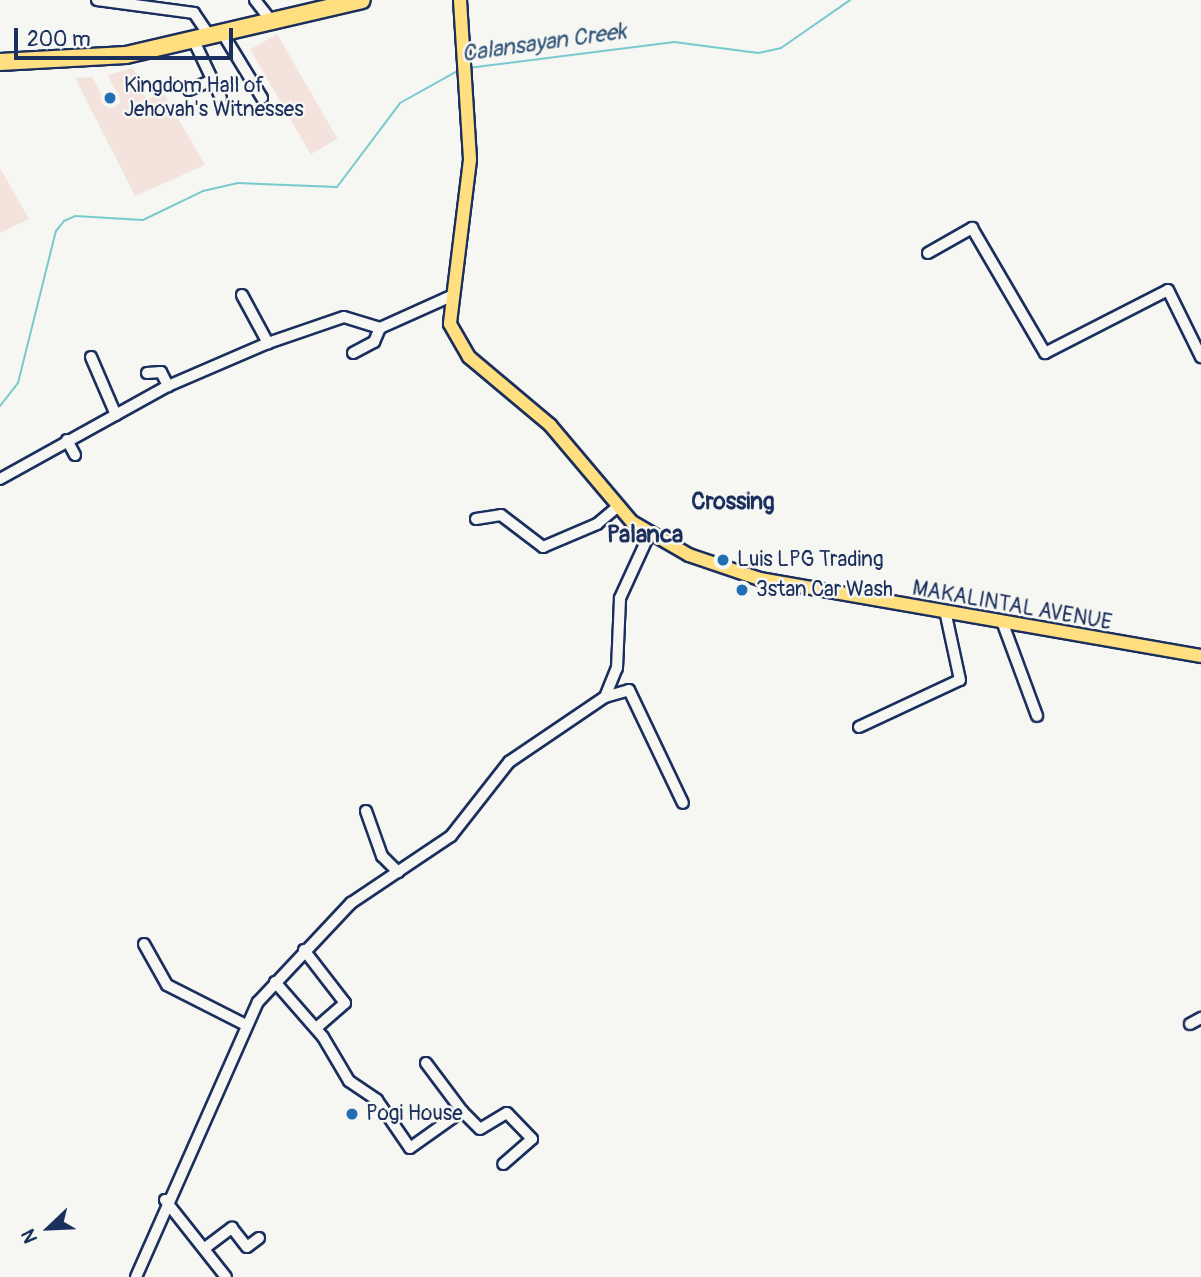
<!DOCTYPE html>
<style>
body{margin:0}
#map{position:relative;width:1201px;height:1277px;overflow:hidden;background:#f6f6f2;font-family:Pangolin,sans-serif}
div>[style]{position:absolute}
.built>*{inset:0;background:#f4e2dd;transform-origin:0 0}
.stream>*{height:2px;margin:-1px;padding:0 1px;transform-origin:1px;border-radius:1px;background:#79cacf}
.roads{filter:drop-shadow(2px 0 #1b2f5e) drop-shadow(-2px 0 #1b2f5e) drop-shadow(0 2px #1b2f5e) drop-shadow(0 -2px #1b2f5e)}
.minor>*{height:10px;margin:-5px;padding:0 5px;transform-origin:5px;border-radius:5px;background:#f6f6f2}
.major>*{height:12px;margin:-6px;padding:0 6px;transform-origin:6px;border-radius:6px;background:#ffdf80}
.highway>*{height:16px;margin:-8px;padding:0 8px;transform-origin:8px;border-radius:8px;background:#ffdf80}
.dots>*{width:19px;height:19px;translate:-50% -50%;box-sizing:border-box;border:4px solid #f6f6f2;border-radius:50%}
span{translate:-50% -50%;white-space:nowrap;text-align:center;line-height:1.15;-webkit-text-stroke:5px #f6f6f2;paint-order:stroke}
.poi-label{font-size:21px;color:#1b2f5e}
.left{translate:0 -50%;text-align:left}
.street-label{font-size:21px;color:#1b2f5e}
.water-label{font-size:23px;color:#32567a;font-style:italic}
.neighbourhood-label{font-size:23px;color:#1b2f5e;font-weight:700}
.quarter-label{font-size:24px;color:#1b2f5e;font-weight:700}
.north{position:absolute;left:14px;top:1193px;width:70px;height:70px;-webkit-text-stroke:5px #f6f6f2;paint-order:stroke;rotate:247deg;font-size:19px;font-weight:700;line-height:28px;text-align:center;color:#1b2f5e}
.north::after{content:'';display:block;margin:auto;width:24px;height:32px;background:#1b2f5e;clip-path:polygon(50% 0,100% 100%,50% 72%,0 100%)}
.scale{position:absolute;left:14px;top:28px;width:219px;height:32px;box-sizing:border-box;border:4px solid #1b2f5e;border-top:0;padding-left:9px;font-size:21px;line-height:24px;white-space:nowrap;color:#1b2f5e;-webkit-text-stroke:5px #f6f6f2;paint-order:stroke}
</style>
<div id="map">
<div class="built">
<div style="left:277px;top:34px;width:121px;height:31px;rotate:60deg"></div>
<div style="clip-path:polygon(133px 68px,147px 100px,163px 92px,205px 165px,135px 196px,75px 78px,92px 77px,109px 109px,121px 103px,108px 75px)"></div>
<div style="clip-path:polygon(0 168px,29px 219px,0 233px)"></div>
</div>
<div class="stream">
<div style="left:468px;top:68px;width:208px;rotate:-7.2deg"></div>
<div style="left:674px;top:42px;width:85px;rotate:7.5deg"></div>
<div style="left:758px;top:53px;width:24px;rotate:-12deg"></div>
<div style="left:781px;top:48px;width:84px;rotate:-34.8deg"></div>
<div style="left:0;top:406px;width:29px;rotate:-52deg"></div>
<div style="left:18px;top:383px;width:157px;rotate:-76deg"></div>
<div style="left:56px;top:231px;width:13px;rotate:-51deg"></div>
<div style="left:64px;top:221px;width:12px;rotate:-24deg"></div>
<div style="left:75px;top:216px;width:68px;rotate:3.4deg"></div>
<div style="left:143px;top:220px;width:67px;rotate:-25.8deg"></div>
<div style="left:203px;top:191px;width:36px;rotate:-13deg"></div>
<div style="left:238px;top:183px;width:99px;rotate:2.3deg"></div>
<div style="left:337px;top:187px;width:105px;rotate:-53.1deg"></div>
<div style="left:400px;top:103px;width:68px;rotate:-29.2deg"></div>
</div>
<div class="roads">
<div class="minor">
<div style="left:97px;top:0;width:98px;rotate:7.6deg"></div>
<div style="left:194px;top:13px;width:29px;rotate:56deg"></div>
<div style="left:255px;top:0;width:28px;rotate:52deg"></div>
<div style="left:223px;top:34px;width:75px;rotate:58.6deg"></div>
<div style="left:194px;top:41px;width:63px;rotate:64.7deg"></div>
<div style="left:189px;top:90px;width:26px;rotate:-23deg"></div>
<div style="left:928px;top:253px;width:51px;rotate:-29.6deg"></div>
<div style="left:972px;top:228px;width:145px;rotate:59.7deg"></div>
<div style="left:1045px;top:353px;width:138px;rotate:-27.1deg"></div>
<div style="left:1168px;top:290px;width:75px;rotate:63.8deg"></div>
<div style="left:242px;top:295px;width:55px;rotate:61.6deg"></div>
<div style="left:353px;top:353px;width:24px;rotate:-28deg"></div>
<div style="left:374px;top:342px;width:15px;rotate:-67deg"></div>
<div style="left:91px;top:357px;width:63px;rotate:66.7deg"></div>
<div style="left:147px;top:373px;width:14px;rotate:-4deg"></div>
<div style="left:161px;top:372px;width:16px;rotate:63deg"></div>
<div style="left:67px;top:440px;width:17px;rotate:62deg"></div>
<div style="left:0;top:479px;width:192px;rotate:-29deg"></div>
<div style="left:168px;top:386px;width:109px;rotate:-23.3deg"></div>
<div style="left:268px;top:343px;width:80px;rotate:-18.9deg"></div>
<div style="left:344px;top:317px;width:38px;rotate:17deg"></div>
<div style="left:380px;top:328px;width:76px;rotate:-24.2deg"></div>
<div style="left:476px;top:519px;width:25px;rotate:-9deg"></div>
<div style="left:501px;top:515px;width:53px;rotate:37.3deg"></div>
<div style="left:543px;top:547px;width:59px;rotate:-23.1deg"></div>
<div style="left:597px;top:524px;width:26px;rotate:-40deg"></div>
<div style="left:1003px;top:624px;width:98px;rotate:69.7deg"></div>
<div style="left:605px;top:697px;width:25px;rotate:-16deg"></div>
<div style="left:629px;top:690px;width:125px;rotate:64.5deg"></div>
<div style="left:859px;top:727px;width:111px;rotate:-25deg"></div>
<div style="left:960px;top:680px;width:66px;rotate:-102.2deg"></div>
<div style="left:366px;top:811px;width:48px;rotate:70.4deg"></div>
<div style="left:382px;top:856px;width:23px;rotate:45deg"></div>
<div style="left:144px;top:944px;width:47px;rotate:60.7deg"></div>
<div style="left:167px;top:985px;width:89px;rotate:26.9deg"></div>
<div style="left:304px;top:950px;width:67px;rotate:52.3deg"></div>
<div style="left:345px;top:1003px;width:38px;rotate:139deg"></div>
<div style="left:275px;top:982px;width:73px;rotate:48.9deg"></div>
<div style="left:323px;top:1037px;width:51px;rotate:59.4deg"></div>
<div style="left:349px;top:1081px;width:34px;rotate:34deg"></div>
<div style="left:377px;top:1100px;width:58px;rotate:55.5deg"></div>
<div style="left:410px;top:1148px;width:64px;rotate:-35.4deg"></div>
<div style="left:462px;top:1111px;width:25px;rotate:45deg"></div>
<div style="left:480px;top:1129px;width:31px;rotate:-31deg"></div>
<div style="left:507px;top:1113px;width:36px;rotate:46deg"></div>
<div style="left:532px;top:1139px;width:38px;rotate:139deg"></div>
<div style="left:1190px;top:1024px;width:13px;rotate:-29deg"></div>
<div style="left:426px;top:1063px;width:60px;rotate:53.1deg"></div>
<div style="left:165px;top:1200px;width:98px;rotate:51.6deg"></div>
<div style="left:205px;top:1248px;width:34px;rotate:-37deg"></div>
<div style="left:232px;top:1228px;width:24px;rotate:52deg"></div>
<div style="left:247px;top:1247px;width:15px;rotate:-37deg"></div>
<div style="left:136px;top:1277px;width:301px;rotate:-66.1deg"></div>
<div style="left:258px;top:1002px;width:136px;rotate:-46.8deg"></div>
<div style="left:351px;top:903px;width:120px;rotate:-33.8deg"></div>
<div style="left:451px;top:836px;width:94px;rotate:-51.9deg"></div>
<div style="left:509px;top:762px;width:116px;rotate:-34.1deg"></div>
<div style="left:605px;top:697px;width:31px;rotate:-68deg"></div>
<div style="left:617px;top:668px;width:70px;rotate:-87.5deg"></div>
<div style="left:620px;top:598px;width:69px;rotate:-65.3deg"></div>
</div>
<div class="major">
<div style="left:460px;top:0;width:160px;rotate:86.4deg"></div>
<div style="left:470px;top:160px;width:165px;rotate:97deg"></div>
<div style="left:450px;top:324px;width:38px;rotate:60deg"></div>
<div style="left:469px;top:357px;width:106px;rotate:40deg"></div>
<div style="left:550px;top:425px;width:127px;rotate:49.8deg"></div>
<div style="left:632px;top:522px;width:66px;rotate:30.1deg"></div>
<div style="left:689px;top:555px;width:75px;rotate:18.7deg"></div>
<div style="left:760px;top:579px;width:448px;rotate:9.9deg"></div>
</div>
<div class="highway">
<div style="left:0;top:62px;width:126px;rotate:-3.2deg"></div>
<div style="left:126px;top:55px;width:242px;rotate:-13.1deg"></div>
</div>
</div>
<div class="dots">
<div style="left:110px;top:98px;background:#1f6fb2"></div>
<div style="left:723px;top:560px;background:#1f6fb2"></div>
<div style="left:742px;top:590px;background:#1f6fb2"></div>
<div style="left:352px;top:1114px;background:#1f6fb2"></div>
</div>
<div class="poi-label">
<span class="left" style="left:124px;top:98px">Kingdom Hall of<br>Jehovah's Witnesses</span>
<span class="left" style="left:737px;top:560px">Luis LPG Trading</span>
<span class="left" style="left:756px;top:590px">3stan Car Wash</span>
<span class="left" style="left:366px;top:1114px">Pogi House</span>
</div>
<div class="street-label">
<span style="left:1012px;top:606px;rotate:10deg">MAKALINTAL AVENUE</span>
</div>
<div class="water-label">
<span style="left:544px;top:43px;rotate:-8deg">Calansayan Creek</span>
</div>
<div class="neighbourhood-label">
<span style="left:733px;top:502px">Crossing</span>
</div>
<div class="quarter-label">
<span style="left:645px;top:535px">Palanca</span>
</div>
<div class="north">N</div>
<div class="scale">200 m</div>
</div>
